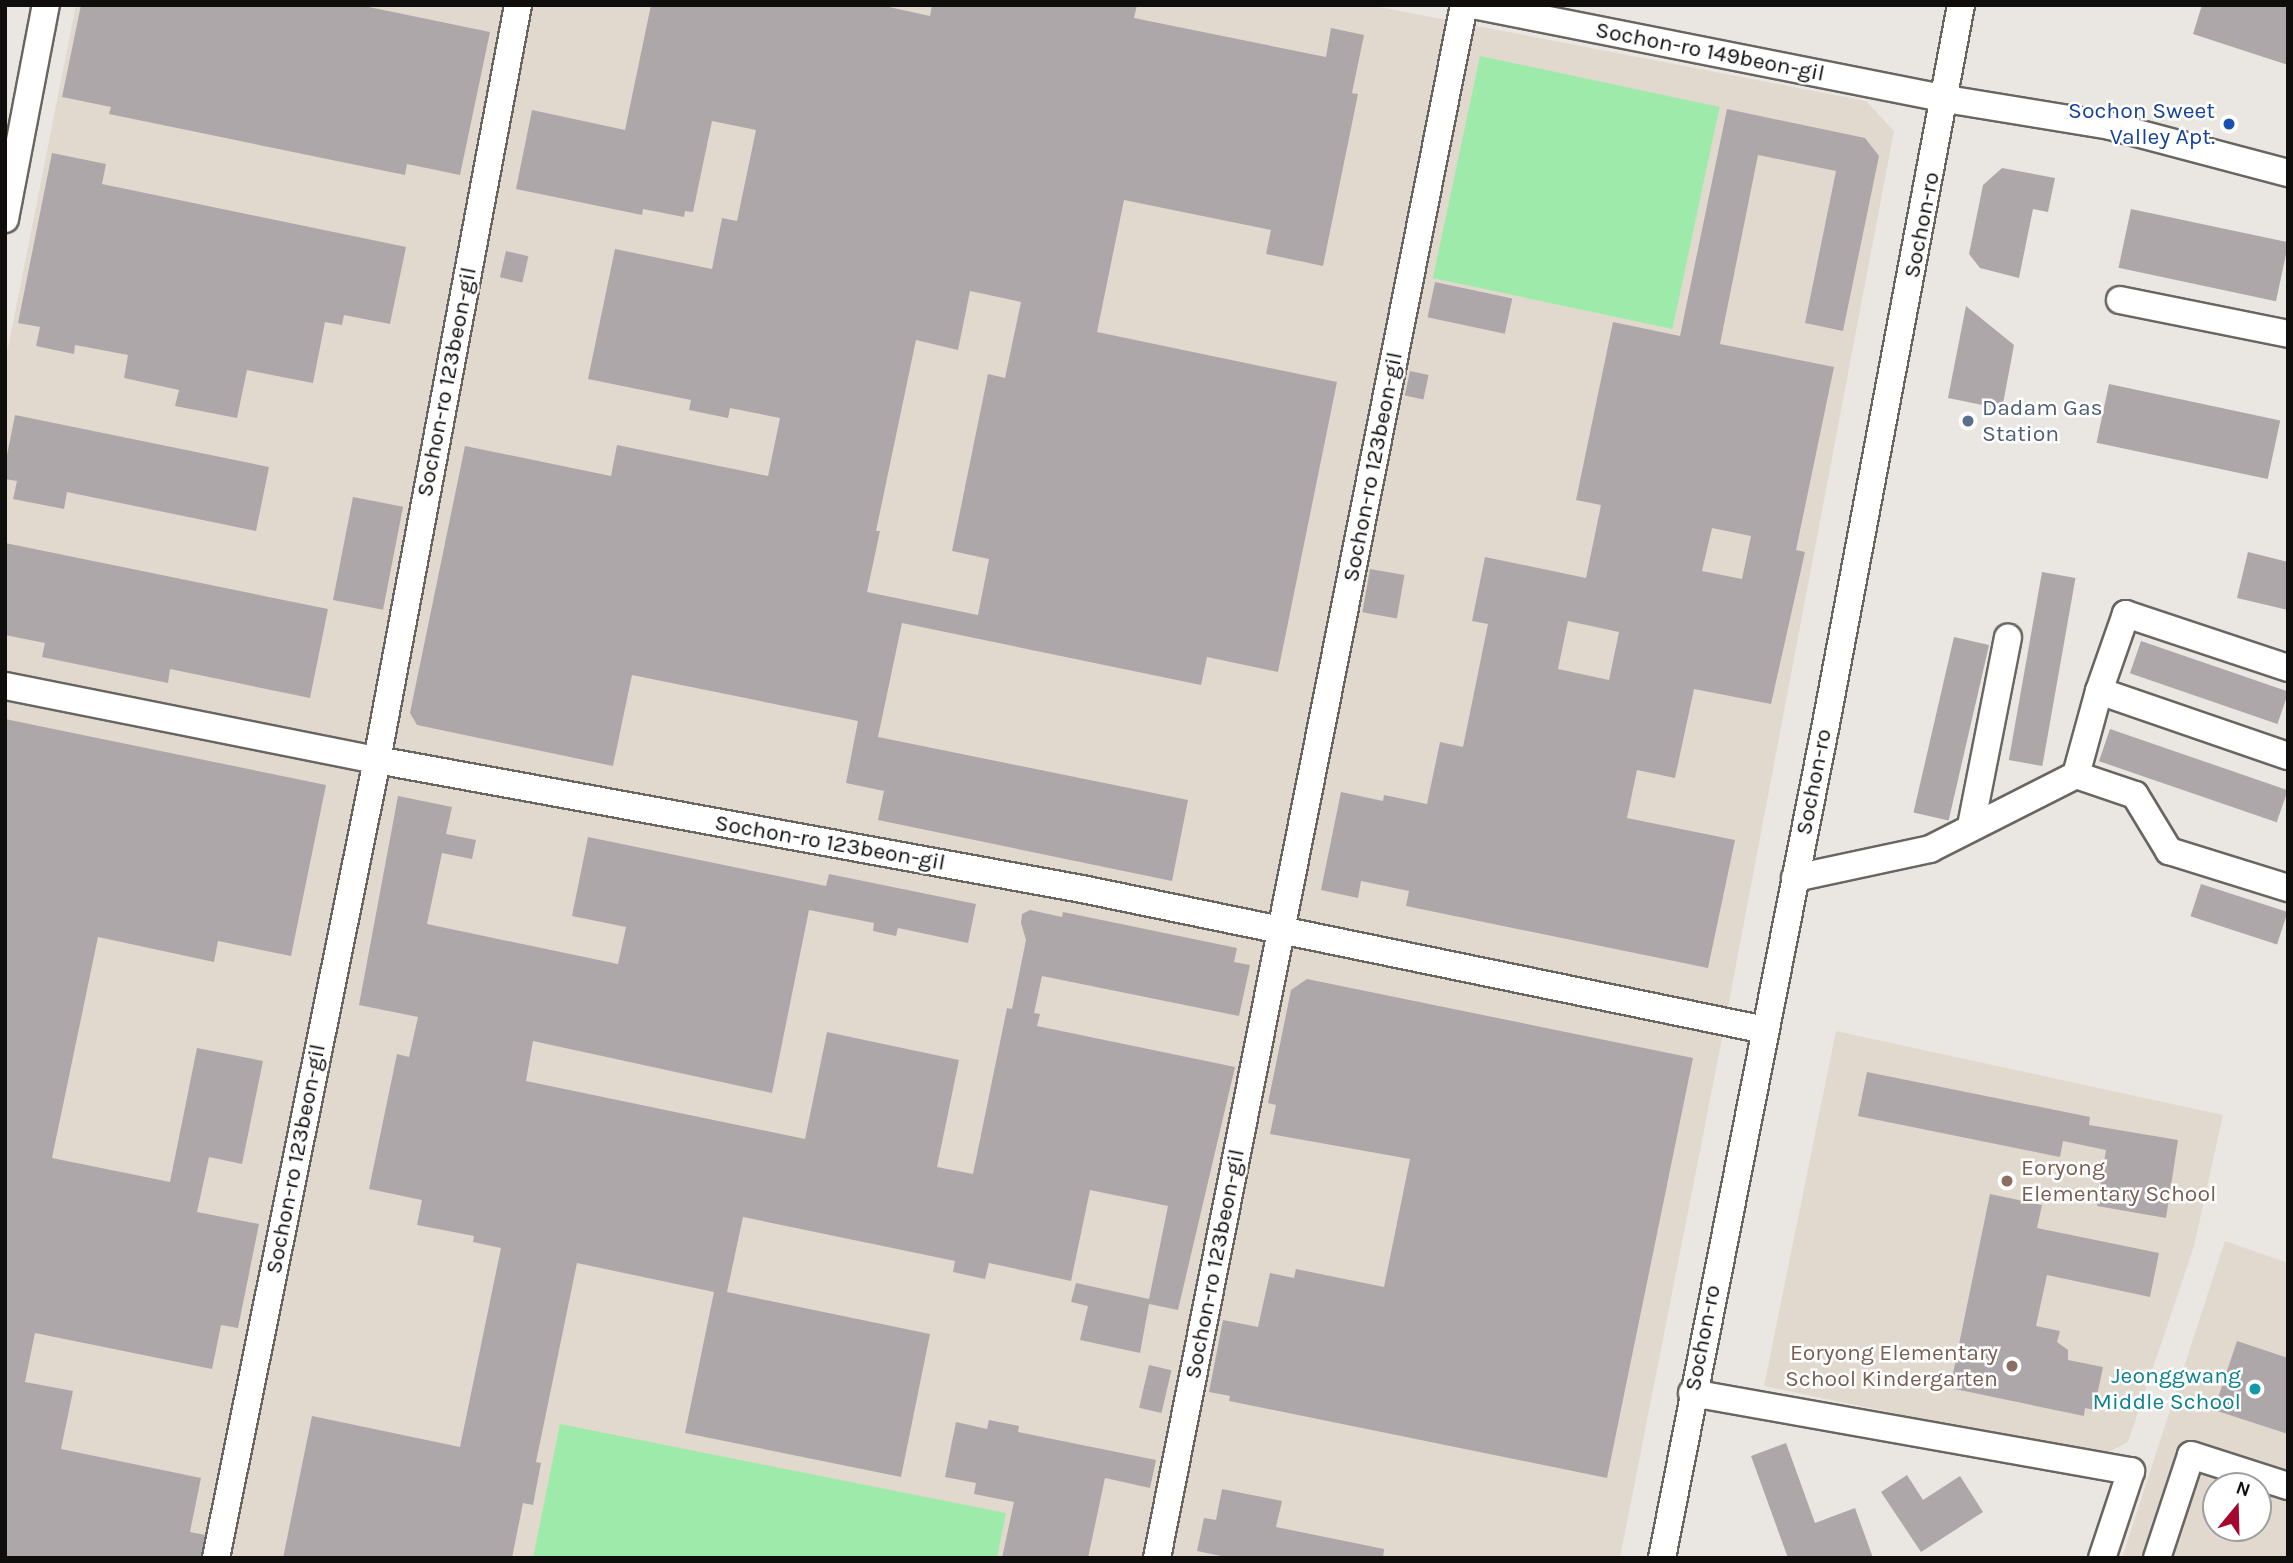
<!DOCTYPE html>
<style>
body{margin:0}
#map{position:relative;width:2293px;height:1563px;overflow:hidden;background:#eae6e1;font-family:Karla,sans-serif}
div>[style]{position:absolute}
.built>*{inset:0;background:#e2d9ce}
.green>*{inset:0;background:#9eeaab;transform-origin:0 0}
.building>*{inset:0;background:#ada7a9;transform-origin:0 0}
.roads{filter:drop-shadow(2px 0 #696662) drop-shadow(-2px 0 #696662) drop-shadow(0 2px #696662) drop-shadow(0 -2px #696662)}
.minor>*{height:26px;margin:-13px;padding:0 13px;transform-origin:13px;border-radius:13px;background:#fff}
.dots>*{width:19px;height:19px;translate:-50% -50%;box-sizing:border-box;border:4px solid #fff;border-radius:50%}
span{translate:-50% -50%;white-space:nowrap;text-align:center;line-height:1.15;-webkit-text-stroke:5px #fff;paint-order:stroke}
.street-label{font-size:23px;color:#0f0e0d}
.transit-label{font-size:23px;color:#164399}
.right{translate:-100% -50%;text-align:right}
.service-label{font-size:23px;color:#4e5e75}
.left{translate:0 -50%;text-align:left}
.education-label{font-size:23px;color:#785e54}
.culture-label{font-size:23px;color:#0d838f}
.frame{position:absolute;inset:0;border:7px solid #0f0e0d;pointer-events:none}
.north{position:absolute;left:2202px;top:1472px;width:70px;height:70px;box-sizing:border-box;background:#fff;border:2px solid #9f9f9e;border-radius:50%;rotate:19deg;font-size:19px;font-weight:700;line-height:28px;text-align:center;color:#0f0e0d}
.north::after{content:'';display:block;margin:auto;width:24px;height:32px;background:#a40831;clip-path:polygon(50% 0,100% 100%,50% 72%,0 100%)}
</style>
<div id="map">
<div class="built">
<div style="clip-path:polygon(76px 5px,1369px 5px,1866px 101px,1894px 131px,1720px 1049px,1620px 1558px,5px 1558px,5px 363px)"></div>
<div style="clip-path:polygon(1836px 1031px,2223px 1115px,2194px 1246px,2128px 1442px,2101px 1456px,1764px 1386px)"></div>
<div style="clip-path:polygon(evenodd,2225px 1241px,2288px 1263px,2288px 1558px,2122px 1558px,2225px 1241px,2216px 1486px,2258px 1486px,2258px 1528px,2216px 1528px,2216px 1486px)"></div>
</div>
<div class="green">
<div style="left:1480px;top:56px;width:245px;height:227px;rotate:12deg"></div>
<div style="clip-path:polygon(560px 1424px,1006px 1513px,997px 1558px,533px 1558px)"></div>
</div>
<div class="building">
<div style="clip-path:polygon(81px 5px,359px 5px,490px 32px,460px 175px,407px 164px,405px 175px,109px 114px,111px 107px,62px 97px)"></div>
<div style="clip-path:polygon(evenodd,651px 5px,880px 5px,930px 16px,932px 5px,1137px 5px,1134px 18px,1326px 57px,1331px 28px,1364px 35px,1352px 93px,1358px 94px,1323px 266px,1266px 254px,1271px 230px,1124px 200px,1097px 332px,1337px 382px,1278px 672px,1207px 657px,1201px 685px,902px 623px,878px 737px,1188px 800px,1172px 881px,878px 820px,884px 791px,846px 783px,858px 721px,632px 675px,613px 766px,417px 725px,410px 713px,465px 446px,611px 476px,617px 445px,768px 476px,780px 418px,730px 408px,728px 418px,689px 410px,691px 400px,588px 379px,615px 249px,712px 269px,722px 218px,737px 221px,756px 130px,712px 121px,693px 212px,685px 211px,684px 217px,643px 209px,642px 215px,516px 189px,532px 110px,625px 130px,651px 5px,970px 291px,1021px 302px,1005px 378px,988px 374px,952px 551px,989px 559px,978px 615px,867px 592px,880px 531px,876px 531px,916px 340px,958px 350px,970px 291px)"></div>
<div style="clip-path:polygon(2202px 5px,2288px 5px,2288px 65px,2193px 34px)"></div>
<div style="clip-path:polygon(evenodd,1727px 109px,1865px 138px,1879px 156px,1843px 331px,1805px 323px,1836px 171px,1758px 155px,1720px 344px,1834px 367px,1796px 550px,1805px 552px,1771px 704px,1694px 689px,1675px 778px,1637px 770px,1627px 818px,1735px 840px,1708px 968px,1406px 906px,1409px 891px,1361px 881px,1358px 898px,1321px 890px,1341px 792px,1383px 801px,1384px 795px,1427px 804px,1440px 742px,1463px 747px,1488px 624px,1472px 621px,1485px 557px,1586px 578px,1601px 505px,1576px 500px,1613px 322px,1680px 336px,1727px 109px,1712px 528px,1751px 536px,1742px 579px,1702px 571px,1712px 528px,1727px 109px,1568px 621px,1619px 632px,1609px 680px,1558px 669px,1568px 621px)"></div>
<div style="clip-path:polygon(52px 153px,106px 164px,102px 184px,406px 247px,390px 324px,344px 315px,342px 325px,325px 322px,313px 383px,247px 370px,237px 418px,175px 406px,179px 390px,124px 378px,128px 355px,75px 345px,74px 354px,36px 346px,40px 327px,18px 323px)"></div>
<div style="clip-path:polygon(2002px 168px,2055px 178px,2048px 212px,2033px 209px,2019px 278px,1980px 268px,1969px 254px,1983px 185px)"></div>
<div style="left:2131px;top:209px;width:161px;height:60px;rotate:12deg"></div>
<div style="left:506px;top:251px;width:23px;height:27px;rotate:13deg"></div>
<div style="left:1435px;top:282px;width:79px;height:36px;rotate:12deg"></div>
<div style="clip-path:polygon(1966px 306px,2014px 345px,2002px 409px,1948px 398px)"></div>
<div style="left:1410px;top:371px;width:19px;height:25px;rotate:12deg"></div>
<div style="left:2109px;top:384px;width:175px;height:60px;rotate:12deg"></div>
<div style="clip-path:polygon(15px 415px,269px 467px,256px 531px,67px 492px,64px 509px,13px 499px,17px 481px,5px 479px,5px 465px)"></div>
<div style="left:353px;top:497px;width:51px;height:105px;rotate:11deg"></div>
<div style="clip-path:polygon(5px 543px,328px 609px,310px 698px,170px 669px,168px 683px,42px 657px,45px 643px,5px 635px)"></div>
<div style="clip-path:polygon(2248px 552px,2288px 562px,2288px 610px,2237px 598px)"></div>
<div style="left:1370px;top:569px;width:35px;height:44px;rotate:10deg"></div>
<div style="left:2042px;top:572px;width:34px;height:191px;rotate:10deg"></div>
<div style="left:1954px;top:637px;width:36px;height:180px;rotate:13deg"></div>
<div style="left:2141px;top:641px;width:156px;height:34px;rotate:19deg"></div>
<div style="clip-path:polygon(5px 719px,326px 785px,291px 956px,218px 941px,214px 962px,98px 937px,52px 1158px,170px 1182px,197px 1048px,263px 1061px,242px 1164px,209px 1157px,197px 1212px,259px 1224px,238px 1328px,221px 1325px,212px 1369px,35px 1333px,25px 1382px,73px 1391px,61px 1449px,201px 1478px,190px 1532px,205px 1535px,201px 1558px,5px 1558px)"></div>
<div style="left:2110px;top:729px;width:188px;height:34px;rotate:19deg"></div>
<div style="clip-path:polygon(398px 796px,452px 807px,446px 834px,476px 840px,472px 859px,442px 853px,427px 924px,618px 964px,626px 927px,572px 916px,588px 837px,826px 886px,829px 874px,976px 904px,968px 943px,898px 928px,896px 936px,873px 931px,874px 923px,809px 910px,772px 1093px,533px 1041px,526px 1081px,805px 1139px,827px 1032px,959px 1060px,937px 1167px,973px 1174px,1007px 1008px,1012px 1009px,1026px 940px,1021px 923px,1022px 914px,1030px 910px,1062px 917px,1063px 912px,1237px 948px,1234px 962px,1250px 965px,1239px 1016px,1042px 976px,1034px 1013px,1040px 1014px,1037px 1026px,1235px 1067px,1178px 1310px,1149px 1304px,1140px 1353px,1080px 1340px,1088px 1306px,1071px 1302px,1076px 1283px,1149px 1299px,1168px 1206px,1090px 1190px,1071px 1281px,989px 1263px,985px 1279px,953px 1272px,955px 1261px,743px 1217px,727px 1292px,930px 1334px,901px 1477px,685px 1433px,714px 1292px,577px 1263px,536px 1462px,541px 1463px,533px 1505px,523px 1503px,512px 1558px,283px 1558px,312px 1416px,460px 1447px,501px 1248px,473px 1242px,474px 1236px,417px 1225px,422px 1200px,369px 1189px,397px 1054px,409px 1057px,418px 1017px,359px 1005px)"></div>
<div style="left:2201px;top:884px;width:91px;height:34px;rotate:18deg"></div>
<div style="clip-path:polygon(1307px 979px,1693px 1058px,1607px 1478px,1229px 1401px,1230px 1396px,1209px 1392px,1223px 1320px,1258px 1327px,1270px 1273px,1294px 1278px,1296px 1269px,1384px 1287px,1410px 1159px,1270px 1134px,1276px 1105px,1268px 1103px,1291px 990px)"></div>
<div style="clip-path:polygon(1867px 1072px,2090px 1117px,2089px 1125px,2178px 1140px,2166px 1218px,2097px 1206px,2106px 1150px,2063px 1141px,2060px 1157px,1858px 1116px)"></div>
<div style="clip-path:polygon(1990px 1194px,2042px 1205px,2037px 1228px,2159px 1253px,2150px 1297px,2047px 1275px,2036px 1326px,2060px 1331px,2057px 1342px,2068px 1350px,2068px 1360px,2103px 1367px,2094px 1410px,2085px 1408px,2084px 1416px,1950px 1388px)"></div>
<div style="clip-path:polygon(2237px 1341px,2288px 1358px,2288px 1434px,2214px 1410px)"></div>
<div style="left:1149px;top:1365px;width:23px;height:44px;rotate:13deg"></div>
<div style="clip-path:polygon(989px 1420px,1019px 1426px,1018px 1432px,1156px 1460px,1150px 1488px,1105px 1478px,1088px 1558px,1002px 1558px,1014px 1502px,974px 1494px,976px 1483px,945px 1477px,956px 1422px,987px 1429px)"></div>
<div style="clip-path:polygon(1786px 1443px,1815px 1523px,1855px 1508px,1873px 1558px,1788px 1558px,1751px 1456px)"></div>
<div style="clip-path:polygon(1907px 1475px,1923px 1500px,1960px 1476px,1983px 1512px,1921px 1552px,1881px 1492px)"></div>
<div style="clip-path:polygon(1222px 1489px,1282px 1501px,1276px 1527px,1384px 1549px,1383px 1558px,1231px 1558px,1197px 1551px,1204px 1518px,1216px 1520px)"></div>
</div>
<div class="roads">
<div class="minor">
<div style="left:1473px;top:5px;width:482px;rotate:11.2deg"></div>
<div style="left:1946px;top:99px;width:166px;rotate:9.3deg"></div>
<div style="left:2110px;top:126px;width:184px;rotate:14.8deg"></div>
<div style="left:5px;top:219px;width:218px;rotate:-79.2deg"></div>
<div style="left:2120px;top:300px;width:171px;rotate:11.4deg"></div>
<div style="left:2288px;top:668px;width:171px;rotate:-161.6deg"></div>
<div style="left:2126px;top:614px;width:82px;rotate:109.3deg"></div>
<div style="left:2099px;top:691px;width:200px;rotate:19deg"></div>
<div style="left:5px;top:686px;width:379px;rotate:11.3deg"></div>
<div style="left:377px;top:760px;width:717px;rotate:10.37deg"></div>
<div style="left:1082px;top:889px;width:697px;rotate:11.66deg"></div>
<div style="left:2076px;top:775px;width:87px;rotate:-74.7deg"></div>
<div style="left:1971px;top:826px;width:192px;rotate:-78.9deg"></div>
<div style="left:1795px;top:878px;width:138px;rotate:-12.1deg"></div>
<div style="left:1930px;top:849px;width:164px;rotate:-26.9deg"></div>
<div style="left:2076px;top:775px;width:62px;rotate:18.7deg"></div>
<div style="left:2135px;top:795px;width:66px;rotate:58.7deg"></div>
<div style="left:2169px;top:851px;width:125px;rotate:17.3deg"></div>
<div style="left:1692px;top:1393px;width:446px;rotate:10.1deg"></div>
<div style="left:2131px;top:1471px;width:92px;rotate:108.4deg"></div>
<div style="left:216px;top:1558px;width:814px;rotate:-78.59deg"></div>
<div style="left:377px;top:760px;width:768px;rotate:-79.42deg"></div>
<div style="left:1157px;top:1558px;width:1583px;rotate:-78.82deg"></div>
<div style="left:1662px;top:1558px;width:845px;rotate:-78.88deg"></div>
<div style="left:1825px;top:729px;width:737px;rotate:-79.36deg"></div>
<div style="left:2157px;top:1558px;width:108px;rotate:-71.7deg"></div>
<div style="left:2191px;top:1455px;width:102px;rotate:17.7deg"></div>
</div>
</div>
<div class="dots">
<div style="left:2229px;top:124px;background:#1a4fb4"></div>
<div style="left:1968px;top:421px;background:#5c6f8a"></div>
<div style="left:2007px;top:1181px;background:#8d6e63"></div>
<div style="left:2012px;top:1366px;background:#8d6e63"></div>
<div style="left:2255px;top:1389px;background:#0f9aa8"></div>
</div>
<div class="street-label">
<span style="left:1710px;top:52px;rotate:11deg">Sochon-ro 149beon-gil</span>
<span style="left:1922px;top:225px;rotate:-79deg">Sochon-ro</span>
<span style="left:447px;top:382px;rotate:-79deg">Sochon-ro 123beon-gil</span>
<span style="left:1373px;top:467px;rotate:-79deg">Sochon-ro 123beon-gil</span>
<span style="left:1814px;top:782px;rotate:-79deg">Sochon-ro</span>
<span style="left:830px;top:843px;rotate:10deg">Sochon-ro 123beon-gil</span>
<span style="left:296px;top:1159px;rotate:-79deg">Sochon-ro 123beon-gil</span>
<span style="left:1215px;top:1264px;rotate:-79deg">Sochon-ro 123beon-gil</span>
<span style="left:1703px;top:1338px;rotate:-79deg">Sochon-ro</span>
</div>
<div class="transit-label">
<span class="right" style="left:2215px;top:124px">Sochon Sweet<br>Valley Apt.</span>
</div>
<div class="service-label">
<span class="left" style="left:1982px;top:421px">Dadam Gas<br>Station</span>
</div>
<div class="education-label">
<span class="left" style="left:2021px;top:1181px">Eoryong<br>Elementary School</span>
<span class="right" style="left:1998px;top:1366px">Eoryong Elementary<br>School Kindergarten</span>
</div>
<div class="culture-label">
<span class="right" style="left:2241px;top:1389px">Jeonggwang<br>Middle School</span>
</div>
<div class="frame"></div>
<div class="north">N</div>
</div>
